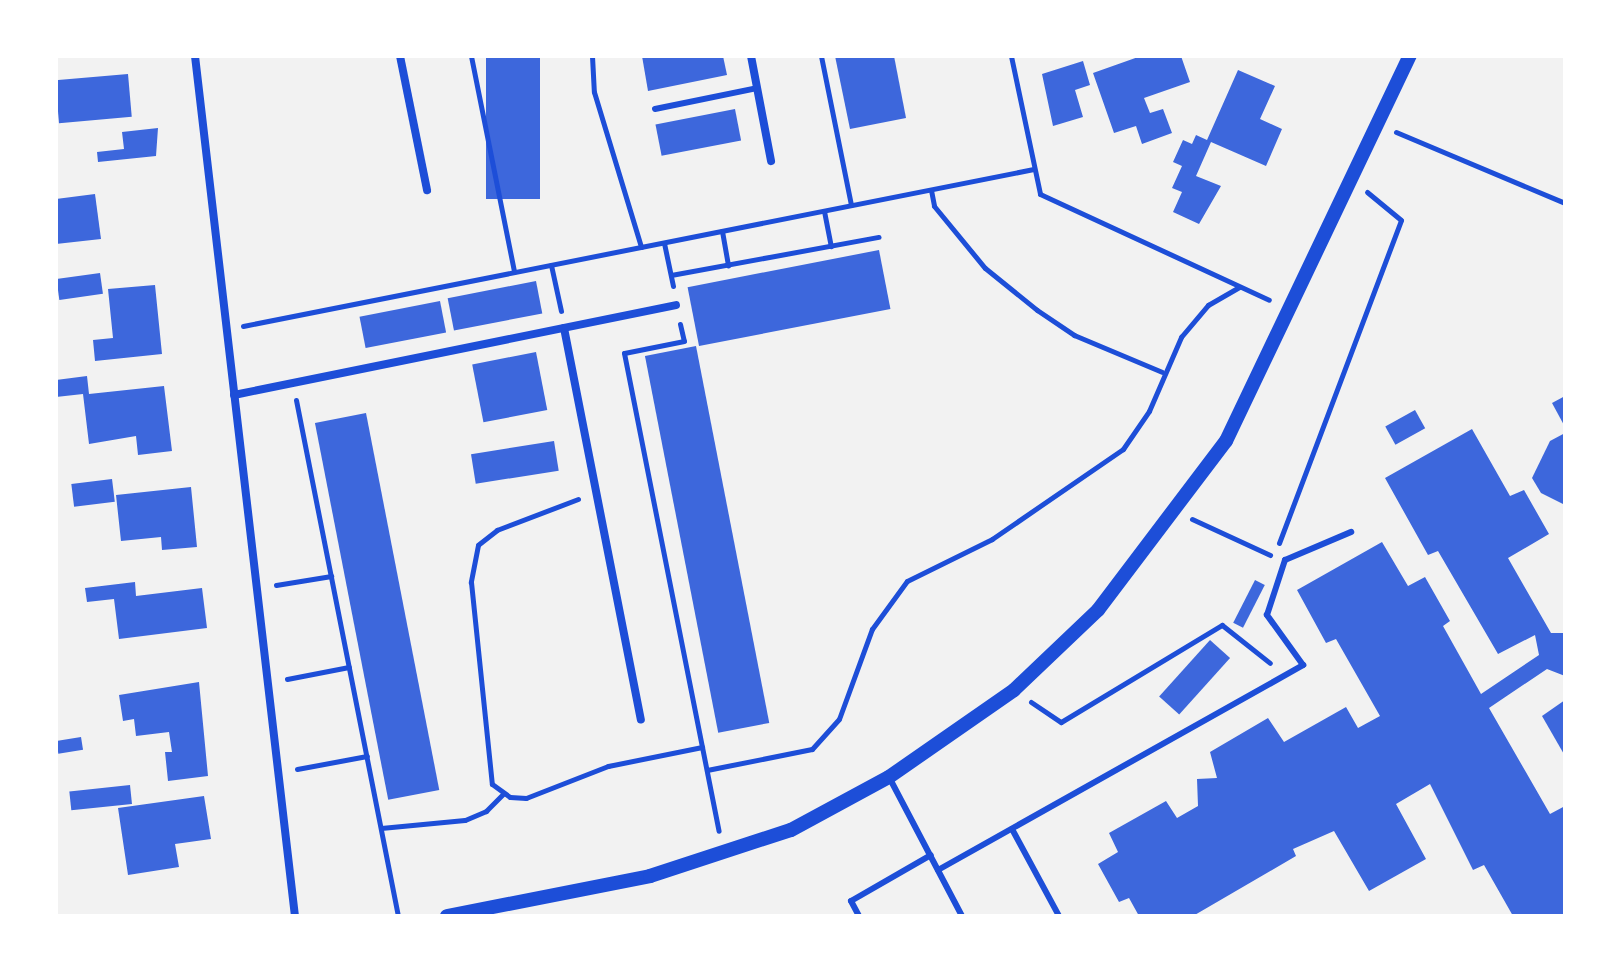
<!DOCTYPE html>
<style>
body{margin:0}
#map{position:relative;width:1621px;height:972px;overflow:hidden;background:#f2f2f2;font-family:"Sofia Sans Condensed",sans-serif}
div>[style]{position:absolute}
.building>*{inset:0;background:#3d67dc;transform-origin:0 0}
.path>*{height:5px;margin:-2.5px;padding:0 2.5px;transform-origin:2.5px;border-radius:2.5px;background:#1d4ed8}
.service>*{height:6px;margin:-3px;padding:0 3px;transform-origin:3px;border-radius:3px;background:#1d4ed8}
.minor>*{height:8px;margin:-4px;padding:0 4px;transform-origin:4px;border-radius:4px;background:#1d4ed8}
.tertiary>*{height:14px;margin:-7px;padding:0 7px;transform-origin:7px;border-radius:7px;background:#1d4ed8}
span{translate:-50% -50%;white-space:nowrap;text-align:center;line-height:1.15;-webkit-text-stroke:8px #fff;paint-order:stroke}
.frame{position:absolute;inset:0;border:58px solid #fff;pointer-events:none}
</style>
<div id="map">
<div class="building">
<div style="left:486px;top:56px;width:54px;height:143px"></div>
<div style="clip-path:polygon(642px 56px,723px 56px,727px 75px,648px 91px)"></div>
<div style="clip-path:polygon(835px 56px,894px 56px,906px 118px,850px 129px)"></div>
<div style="clip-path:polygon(1141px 56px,1181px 56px,1190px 82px,1144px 98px,1150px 113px,1163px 109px,1172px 133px,1142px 144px,1136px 126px,1114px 133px,1093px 73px)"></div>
<div style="clip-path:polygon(1083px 61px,1090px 85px,1075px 90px,1083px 117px,1053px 126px,1042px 74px)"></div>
<div style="clip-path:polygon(1238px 70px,1275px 86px,1260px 119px,1282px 129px,1266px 166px,1211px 142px,1196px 176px,1221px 186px,1199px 224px,1173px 212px,1182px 192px,1172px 188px,1182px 166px,1173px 162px,1183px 140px,1192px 144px,1196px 135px,1207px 140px)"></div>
<div style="left:128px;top:74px;width:43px;height:73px;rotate:85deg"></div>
<div style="left:735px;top:109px;width:32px;height:81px;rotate:79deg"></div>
<div style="clip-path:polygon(158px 128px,156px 156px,98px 162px,97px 152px,124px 149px,122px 132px)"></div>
<div style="clip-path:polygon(95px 194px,101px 239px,56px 244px,56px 199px)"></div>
<div style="left:879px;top:250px;width:60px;height:195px;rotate:79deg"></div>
<div style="left:100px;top:273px;width:21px;height:44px;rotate:82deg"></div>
<div style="left:536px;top:281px;width:33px;height:90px;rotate:79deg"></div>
<div style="clip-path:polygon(155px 285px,162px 354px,95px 361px,93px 340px,113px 338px,108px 289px)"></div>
<div style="left:440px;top:301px;width:32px;height:82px;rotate:79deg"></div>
<div style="left:696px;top:346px;width:384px;height:52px;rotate:79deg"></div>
<div style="left:536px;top:352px;width:59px;height:65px;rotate:79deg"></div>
<div style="clip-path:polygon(87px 376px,89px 394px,164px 386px,172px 451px,138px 455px,136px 436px,89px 444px,83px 394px,56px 397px,56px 380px)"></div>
<div style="clip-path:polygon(1565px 396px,1565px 427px,1552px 403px)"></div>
<div style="left:1415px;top:410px;width:21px;height:34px;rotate:61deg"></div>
<div style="left:366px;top:413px;width:384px;height:52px;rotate:79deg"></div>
<div style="clip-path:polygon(1472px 429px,1510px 496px,1524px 490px,1549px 534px,1508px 558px,1551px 633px,1565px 633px,1565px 676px,1547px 669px,1489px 708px,1550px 814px,1565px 806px,1565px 916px,1513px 916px,1484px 865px,1473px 870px,1430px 784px,1396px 804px,1426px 859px,1369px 891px,1334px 831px,1293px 849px,1296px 856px,1193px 916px,1139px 916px,1129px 898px,1119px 902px,1098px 864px,1118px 852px,1109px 833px,1166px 801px,1177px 818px,1198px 806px,1197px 779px,1217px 778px,1210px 752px,1268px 718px,1284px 742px,1346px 707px,1358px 728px,1380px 716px,1336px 639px,1326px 643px,1297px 590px,1382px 542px,1408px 586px,1425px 577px,1450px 621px,1443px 626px,1481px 694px,1539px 655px,1535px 635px,1498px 654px,1438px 551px,1428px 555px,1385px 478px)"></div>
<div style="clip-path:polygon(1565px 433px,1565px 505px,1541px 493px,1532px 478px,1550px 441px)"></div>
<div style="left:554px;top:441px;width:30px;height:84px;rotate:81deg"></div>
<div style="left:112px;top:479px;width:23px;height:41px;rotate:83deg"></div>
<div style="clip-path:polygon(191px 487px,197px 547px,162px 550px,161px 537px,121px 541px,116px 495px)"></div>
<div style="left:1255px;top:580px;width:11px;height:48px;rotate:27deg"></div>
<div style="clip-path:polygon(135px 582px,136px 596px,202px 588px,207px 628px,119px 639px,114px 599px,87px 602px,85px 588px)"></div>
<div style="left:1210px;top:640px;width:27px;height:76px;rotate:42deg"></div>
<div style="clip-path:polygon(199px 682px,208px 776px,168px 781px,165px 752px,172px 752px,169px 732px,136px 736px,134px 719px,123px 721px,119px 695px)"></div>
<div style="clip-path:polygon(1565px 700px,1565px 756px,1542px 716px)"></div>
<div style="left:81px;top:737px;width:13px;height:25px;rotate:81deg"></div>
<div style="left:130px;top:785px;width:19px;height:61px;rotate:84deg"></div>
<div style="clip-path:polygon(204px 796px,211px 839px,175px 844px,179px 867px,128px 875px,118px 808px)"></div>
</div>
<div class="path">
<div style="left:471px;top:56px;width:220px;rotate:78.7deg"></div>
<div style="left:592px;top:56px;width:36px;rotate:87deg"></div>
<div style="left:594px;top:92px;width:162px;rotate:73.1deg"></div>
<div style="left:821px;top:56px;width:152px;rotate:78.6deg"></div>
<div style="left:1011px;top:56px;width:141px;rotate:78.1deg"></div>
<div style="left:1040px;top:194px;width:252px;rotate:24.8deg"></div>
<div style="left:1396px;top:132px;width:183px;rotate:22.8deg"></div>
<div style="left:931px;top:190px;width:16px;rotate:79deg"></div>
<div style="left:934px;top:206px;width:80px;rotate:50.6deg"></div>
<div style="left:985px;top:268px;width:67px;rotate:38.9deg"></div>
<div style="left:1037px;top:310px;width:45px;rotate:34deg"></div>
<div style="left:1074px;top:335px;width:95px;rotate:22.8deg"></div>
<div style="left:824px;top:211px;width:36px;rotate:79deg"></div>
<div style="left:722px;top:231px;width:35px;rotate:80deg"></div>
<div style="left:664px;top:243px;width:44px;rotate:78.2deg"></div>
<div style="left:551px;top:265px;width:47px;rotate:77.7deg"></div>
<div style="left:671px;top:275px;width:211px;rotate:-10.4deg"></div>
<div style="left:680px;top:324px;width:17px;rotate:77deg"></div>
<div style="left:684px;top:341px;width:61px;rotate:168.7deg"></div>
<div style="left:624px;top:353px;width:487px;rotate:78.8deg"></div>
<div style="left:243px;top:326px;width:806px;rotate:-11.23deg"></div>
<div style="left:296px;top:400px;width:526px;rotate:78.82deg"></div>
<div style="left:578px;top:499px;width:87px;rotate:159.1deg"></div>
<div style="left:497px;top:530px;width:24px;rotate:142deg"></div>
<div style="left:478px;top:545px;width:38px;rotate:101deg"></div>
<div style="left:471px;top:582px;width:203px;rotate:84.1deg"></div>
<div style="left:492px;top:784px;width:22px;rotate:36deg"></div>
<div style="left:510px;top:797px;width:16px;rotate:4deg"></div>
<div style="left:526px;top:798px;width:88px;rotate:-21.3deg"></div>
<div style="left:608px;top:766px;width:96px;rotate:-11.4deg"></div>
<div style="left:1192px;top:519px;width:86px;rotate:24.8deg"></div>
<div style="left:1279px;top:543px;width:345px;rotate:-69.3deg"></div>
<div style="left:1401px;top:220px;width:44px;rotate:-140.5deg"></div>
<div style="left:276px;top:585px;width:56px;rotate:-9.3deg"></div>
<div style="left:287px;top:679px;width:63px;rotate:-11deg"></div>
<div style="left:1031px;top:702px;width:36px;rotate:34deg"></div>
<div style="left:1061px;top:722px;width:188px;rotate:-31.1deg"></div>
<div style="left:1222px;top:625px;width:61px;rotate:38.4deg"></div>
<div style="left:297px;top:769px;width:71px;rotate:-10.5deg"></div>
<div style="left:707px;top:770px;width:107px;rotate:-11.3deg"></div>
<div style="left:812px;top:749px;width:40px;rotate:-48deg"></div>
<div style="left:839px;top:719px;width:96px;rotate:-69.9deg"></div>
<div style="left:872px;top:629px;width:59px;rotate:-53.9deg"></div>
<div style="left:907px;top:581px;width:95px;rotate:-26.3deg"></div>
<div style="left:992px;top:539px;width:159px;rotate:-34.5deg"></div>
<div style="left:1123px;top:449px;width:46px;rotate:-55.6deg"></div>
<div style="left:1149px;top:411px;width:81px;rotate:-66.6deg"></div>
<div style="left:1181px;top:337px;width:42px;rotate:-49.8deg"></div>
<div style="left:1208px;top:305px;width:36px;rotate:-30deg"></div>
<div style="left:381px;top:828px;width:84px;rotate:-5.4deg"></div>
<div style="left:465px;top:820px;width:23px;rotate:-23deg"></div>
<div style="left:486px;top:811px;width:25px;rotate:-45deg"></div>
</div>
<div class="service">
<div style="left:655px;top:109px;width:104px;rotate:-11.6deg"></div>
<div style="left:889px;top:777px;width:157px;rotate:62.3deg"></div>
<div style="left:1012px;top:829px;width:99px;rotate:61.6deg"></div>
<div style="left:938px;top:870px;width:419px;rotate:-29.3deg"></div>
<div style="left:1303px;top:665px;width:62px;rotate:-125.8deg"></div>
<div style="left:1267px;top:615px;width:58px;rotate:-71.9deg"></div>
<div style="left:1285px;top:560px;width:72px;rotate:-23deg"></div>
<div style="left:859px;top:916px;width:17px;rotate:-118deg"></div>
<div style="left:851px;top:901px;width:92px;rotate:-29.9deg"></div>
</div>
<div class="minor">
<div style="left:195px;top:56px;width:866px;rotate:83.37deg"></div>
<div style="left:400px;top:56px;width:137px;rotate:78.6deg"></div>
<div style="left:751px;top:56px;width:107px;rotate:79.2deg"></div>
<div style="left:564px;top:328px;width:399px;rotate:78.9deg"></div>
<div style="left:234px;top:395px;width:451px;rotate:-11.5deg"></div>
</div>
<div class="tertiary">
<div style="left:447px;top:916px;width:207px;rotate:-11.1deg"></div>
<div style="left:650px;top:876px;width:148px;rotate:-18.1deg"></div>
<div style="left:791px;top:830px;width:111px;rotate:-28.4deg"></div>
<div style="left:889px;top:777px;width:152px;rotate:-34.8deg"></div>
<div style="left:1014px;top:690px;width:116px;rotate:-43.6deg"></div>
<div style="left:1098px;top:610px;width:212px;rotate:-52.9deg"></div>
<div style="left:1226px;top:441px;width:427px;rotate:-64.5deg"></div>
</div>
<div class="frame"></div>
</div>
